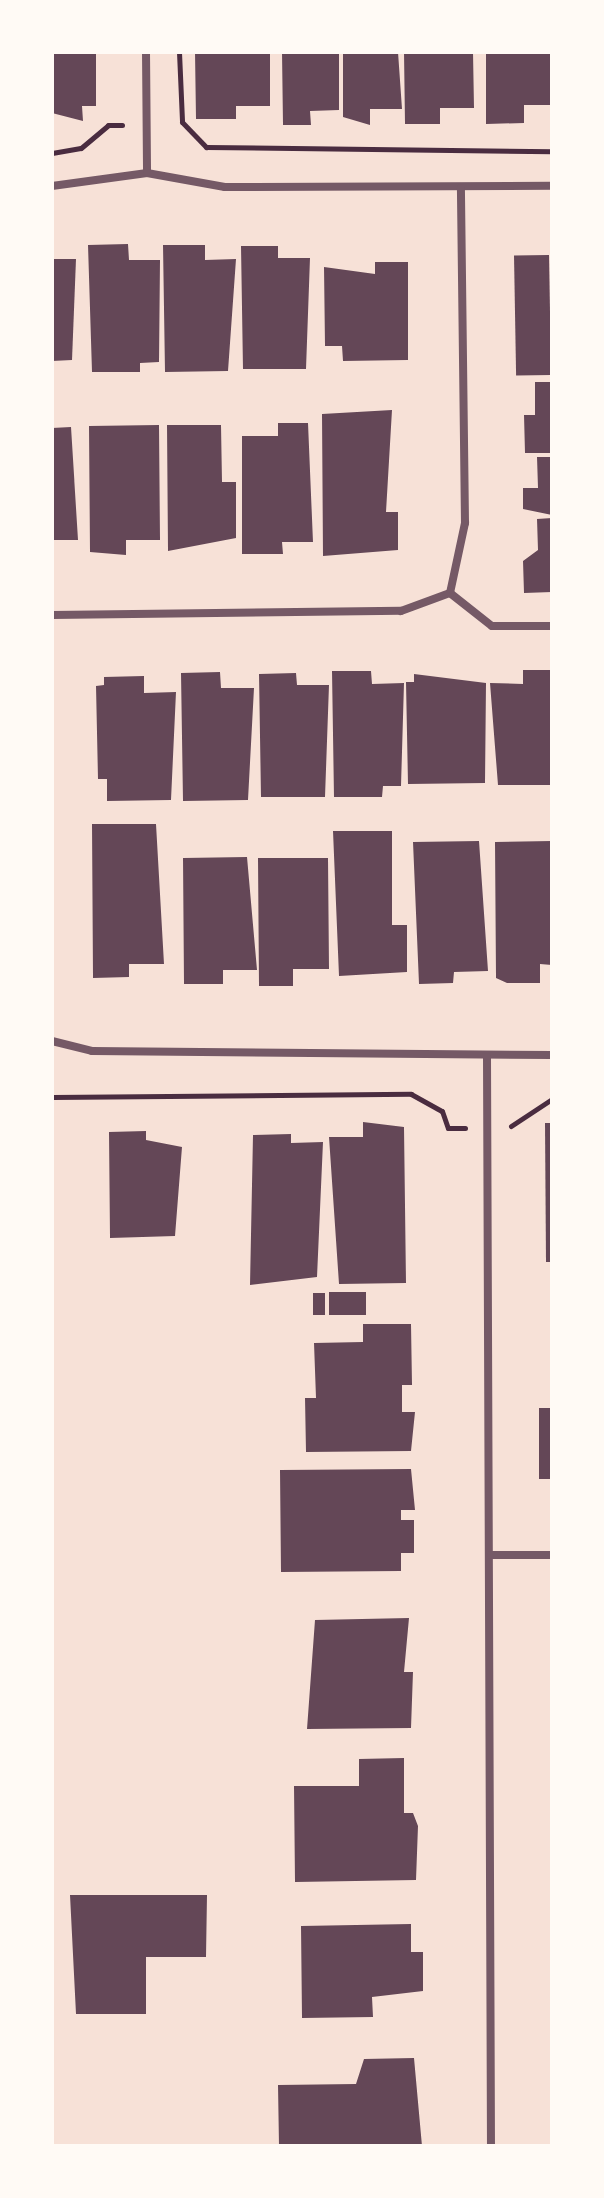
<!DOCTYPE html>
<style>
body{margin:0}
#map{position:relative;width:604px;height:2198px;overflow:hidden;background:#f7e1d7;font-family:"Source Sans 3",sans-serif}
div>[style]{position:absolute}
.building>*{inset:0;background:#644757;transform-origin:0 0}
.path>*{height:5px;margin:-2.5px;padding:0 2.5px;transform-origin:2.5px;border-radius:2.5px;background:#4a2c40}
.minor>*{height:8px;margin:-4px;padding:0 4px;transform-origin:4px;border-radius:4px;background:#755966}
span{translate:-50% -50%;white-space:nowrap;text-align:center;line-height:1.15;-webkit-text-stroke:8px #fffaf5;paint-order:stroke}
.frame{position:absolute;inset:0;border:54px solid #fffaf5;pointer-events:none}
</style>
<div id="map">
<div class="building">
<div style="clip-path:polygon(52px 52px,96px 52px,96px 106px,82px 106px,83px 121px,52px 113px)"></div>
<div style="clip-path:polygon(195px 52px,270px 52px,270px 106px,236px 106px,236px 119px,196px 119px)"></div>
<div style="clip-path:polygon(282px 52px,339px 52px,339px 110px,310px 111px,311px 125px,283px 125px)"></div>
<div style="clip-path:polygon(343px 52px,398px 52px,402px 109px,370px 109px,370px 125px,343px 117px)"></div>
<div style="clip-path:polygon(404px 52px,473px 52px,474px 108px,440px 108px,440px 124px,405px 124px)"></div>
<div style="clip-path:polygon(486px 52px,552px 52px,552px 105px,524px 105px,524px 123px,486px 124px)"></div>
<div style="clip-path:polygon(128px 244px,129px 260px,160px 260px,159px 362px,140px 363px,140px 372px,92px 372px,88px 245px)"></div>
<div style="clip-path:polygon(163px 245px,205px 245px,205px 260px,236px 259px,228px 371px,165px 372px)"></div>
<div style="clip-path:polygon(241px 246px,278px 246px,278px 258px,310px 258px,306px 369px,243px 369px)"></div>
<div style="left:549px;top:255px;width:120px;height:35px;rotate:89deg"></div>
<div style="clip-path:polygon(52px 259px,76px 259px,72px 360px,52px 361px)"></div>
<div style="clip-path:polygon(375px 262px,408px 262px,408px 360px,343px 361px,342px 346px,325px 346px,324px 267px,375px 274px)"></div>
<div style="clip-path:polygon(535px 382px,552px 382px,552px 453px,525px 453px,524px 415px,535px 415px)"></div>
<div style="clip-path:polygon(392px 410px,386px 512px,398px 512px,398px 550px,323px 556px,322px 414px)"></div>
<div style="clip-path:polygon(278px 423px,308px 423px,313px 542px,282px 542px,283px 554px,242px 554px,242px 436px,278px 436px)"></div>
<div style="clip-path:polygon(159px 425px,160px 540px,126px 540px,126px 555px,90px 552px,89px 426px)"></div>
<div style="clip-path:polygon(167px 425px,221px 425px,222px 482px,236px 482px,236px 538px,168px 551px)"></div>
<div style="clip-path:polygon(71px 427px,78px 540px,52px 540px,52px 428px)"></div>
<div style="clip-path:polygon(537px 457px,552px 457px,552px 515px,523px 509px,523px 488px,538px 488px)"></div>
<div style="clip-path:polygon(552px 518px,552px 592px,524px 593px,523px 561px,538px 550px,537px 519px)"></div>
<div style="clip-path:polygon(523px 670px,552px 670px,552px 785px,498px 785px,490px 683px,523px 684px)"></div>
<div style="clip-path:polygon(332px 671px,371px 671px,372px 684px,404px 683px,401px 786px,383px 786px,382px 797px,334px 797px)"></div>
<div style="clip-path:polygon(220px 672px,221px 688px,254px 688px,248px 800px,183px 801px,181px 673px)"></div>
<div style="clip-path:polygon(296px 673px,297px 685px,329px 685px,325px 797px,261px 797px,259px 674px)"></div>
<div style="clip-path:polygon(414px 674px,486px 683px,485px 783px,408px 784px,406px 682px,414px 682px)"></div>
<div style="clip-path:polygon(144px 676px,144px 693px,176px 692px,171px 800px,107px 801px,107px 779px,98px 779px,96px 686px,104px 685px,104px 677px)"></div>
<div style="clip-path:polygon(92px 824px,156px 824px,164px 964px,129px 964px,129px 977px,93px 978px)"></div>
<div style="clip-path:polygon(333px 831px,392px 831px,392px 925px,407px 925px,407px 972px,339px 976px)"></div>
<div style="clip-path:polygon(479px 841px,488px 971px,454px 972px,453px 983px,419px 984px,413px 842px)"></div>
<div style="clip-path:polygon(552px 841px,552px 965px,540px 964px,540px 983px,507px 983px,496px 978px,495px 842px)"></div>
<div style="clip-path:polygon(247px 857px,257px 970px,223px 970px,223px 984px,184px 984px,183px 858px)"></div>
<div style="clip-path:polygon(258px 858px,328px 858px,329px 969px,293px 969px,293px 986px,259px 986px)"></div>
<div style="clip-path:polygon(363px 1122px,404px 1127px,406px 1283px,339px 1284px,329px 1137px,363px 1137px)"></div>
<div style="clip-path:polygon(545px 1123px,552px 1123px,552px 1262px,546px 1262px)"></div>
<div style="clip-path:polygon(146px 1131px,146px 1140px,182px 1147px,175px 1236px,110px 1238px,109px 1132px)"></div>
<div style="clip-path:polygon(291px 1134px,291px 1143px,323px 1142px,317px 1277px,250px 1285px,253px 1135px)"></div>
<div style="left:329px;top:1292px;width:37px;height:23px"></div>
<div style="left:325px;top:1293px;width:22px;height:12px;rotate:90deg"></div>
<div style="clip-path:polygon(363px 1324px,411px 1324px,412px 1385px,402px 1385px,402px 1412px,415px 1412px,411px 1451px,306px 1452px,305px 1398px,316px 1398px,314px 1343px,363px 1342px)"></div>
<div style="left:539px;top:1408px;width:13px;height:71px"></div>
<div style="clip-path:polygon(411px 1469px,415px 1510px,401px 1510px,401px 1520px,414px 1520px,414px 1553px,401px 1553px,401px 1571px,281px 1572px,280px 1470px)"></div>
<div style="clip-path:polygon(409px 1618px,404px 1672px,413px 1672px,411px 1728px,307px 1729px,315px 1620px)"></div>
<div style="clip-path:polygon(404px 1758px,404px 1813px,413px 1813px,418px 1826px,416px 1880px,295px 1882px,294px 1786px,359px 1786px,359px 1759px)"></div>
<div style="clip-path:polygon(70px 1895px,207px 1895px,206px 1957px,146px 1957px,146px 2014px,76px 2014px)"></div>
<div style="clip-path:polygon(411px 1924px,411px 1952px,423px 1952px,423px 1991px,372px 1997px,373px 2017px,302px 2018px,301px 1926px)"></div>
<div style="clip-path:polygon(414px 2058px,422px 2146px,279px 2146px,278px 2085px,356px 2084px,364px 2059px)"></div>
</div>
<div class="path">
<div style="left:179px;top:52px;width:70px;rotate:87.5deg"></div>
<div style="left:182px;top:122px;width:35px;rotate:46deg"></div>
<div style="left:206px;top:147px;width:346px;rotate:0.7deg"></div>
<div style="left:52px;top:153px;width:29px;rotate:-10deg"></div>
<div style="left:81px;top:148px;width:35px;rotate:-40deg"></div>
<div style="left:108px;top:125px;width:14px"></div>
<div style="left:52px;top:1097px;width:359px;rotate:-0.5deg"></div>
<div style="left:411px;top:1094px;width:35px;rotate:29deg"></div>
<div style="left:442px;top:1111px;width:18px;rotate:71deg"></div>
<div style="left:448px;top:1128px;width:17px"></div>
<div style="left:511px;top:1126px;width:49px;rotate:-33.4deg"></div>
</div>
<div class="minor">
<div style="left:146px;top:52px;width:121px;rotate:89.5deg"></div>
<div style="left:52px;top:186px;width:96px;rotate:-7.8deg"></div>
<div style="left:147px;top:173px;width:79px;rotate:10.2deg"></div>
<div style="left:225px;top:187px;width:327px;rotate:-0.2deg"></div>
<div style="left:450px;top:593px;width:53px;rotate:38.2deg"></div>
<div style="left:492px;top:626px;width:60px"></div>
<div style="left:52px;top:615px;width:349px;rotate:-0.7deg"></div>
<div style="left:401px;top:611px;width:52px;rotate:-20.2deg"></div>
<div style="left:450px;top:593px;width:72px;rotate:-77.9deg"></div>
<div style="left:465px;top:523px;width:335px;rotate:-90.7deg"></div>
<div style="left:52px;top:1041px;width:41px;rotate:14deg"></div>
<div style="left:92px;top:1051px;width:460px;rotate:0.5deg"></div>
<div style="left:487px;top:1057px;width:1089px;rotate:89.79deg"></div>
<div style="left:491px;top:1555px;width:61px"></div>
</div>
<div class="frame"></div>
</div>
